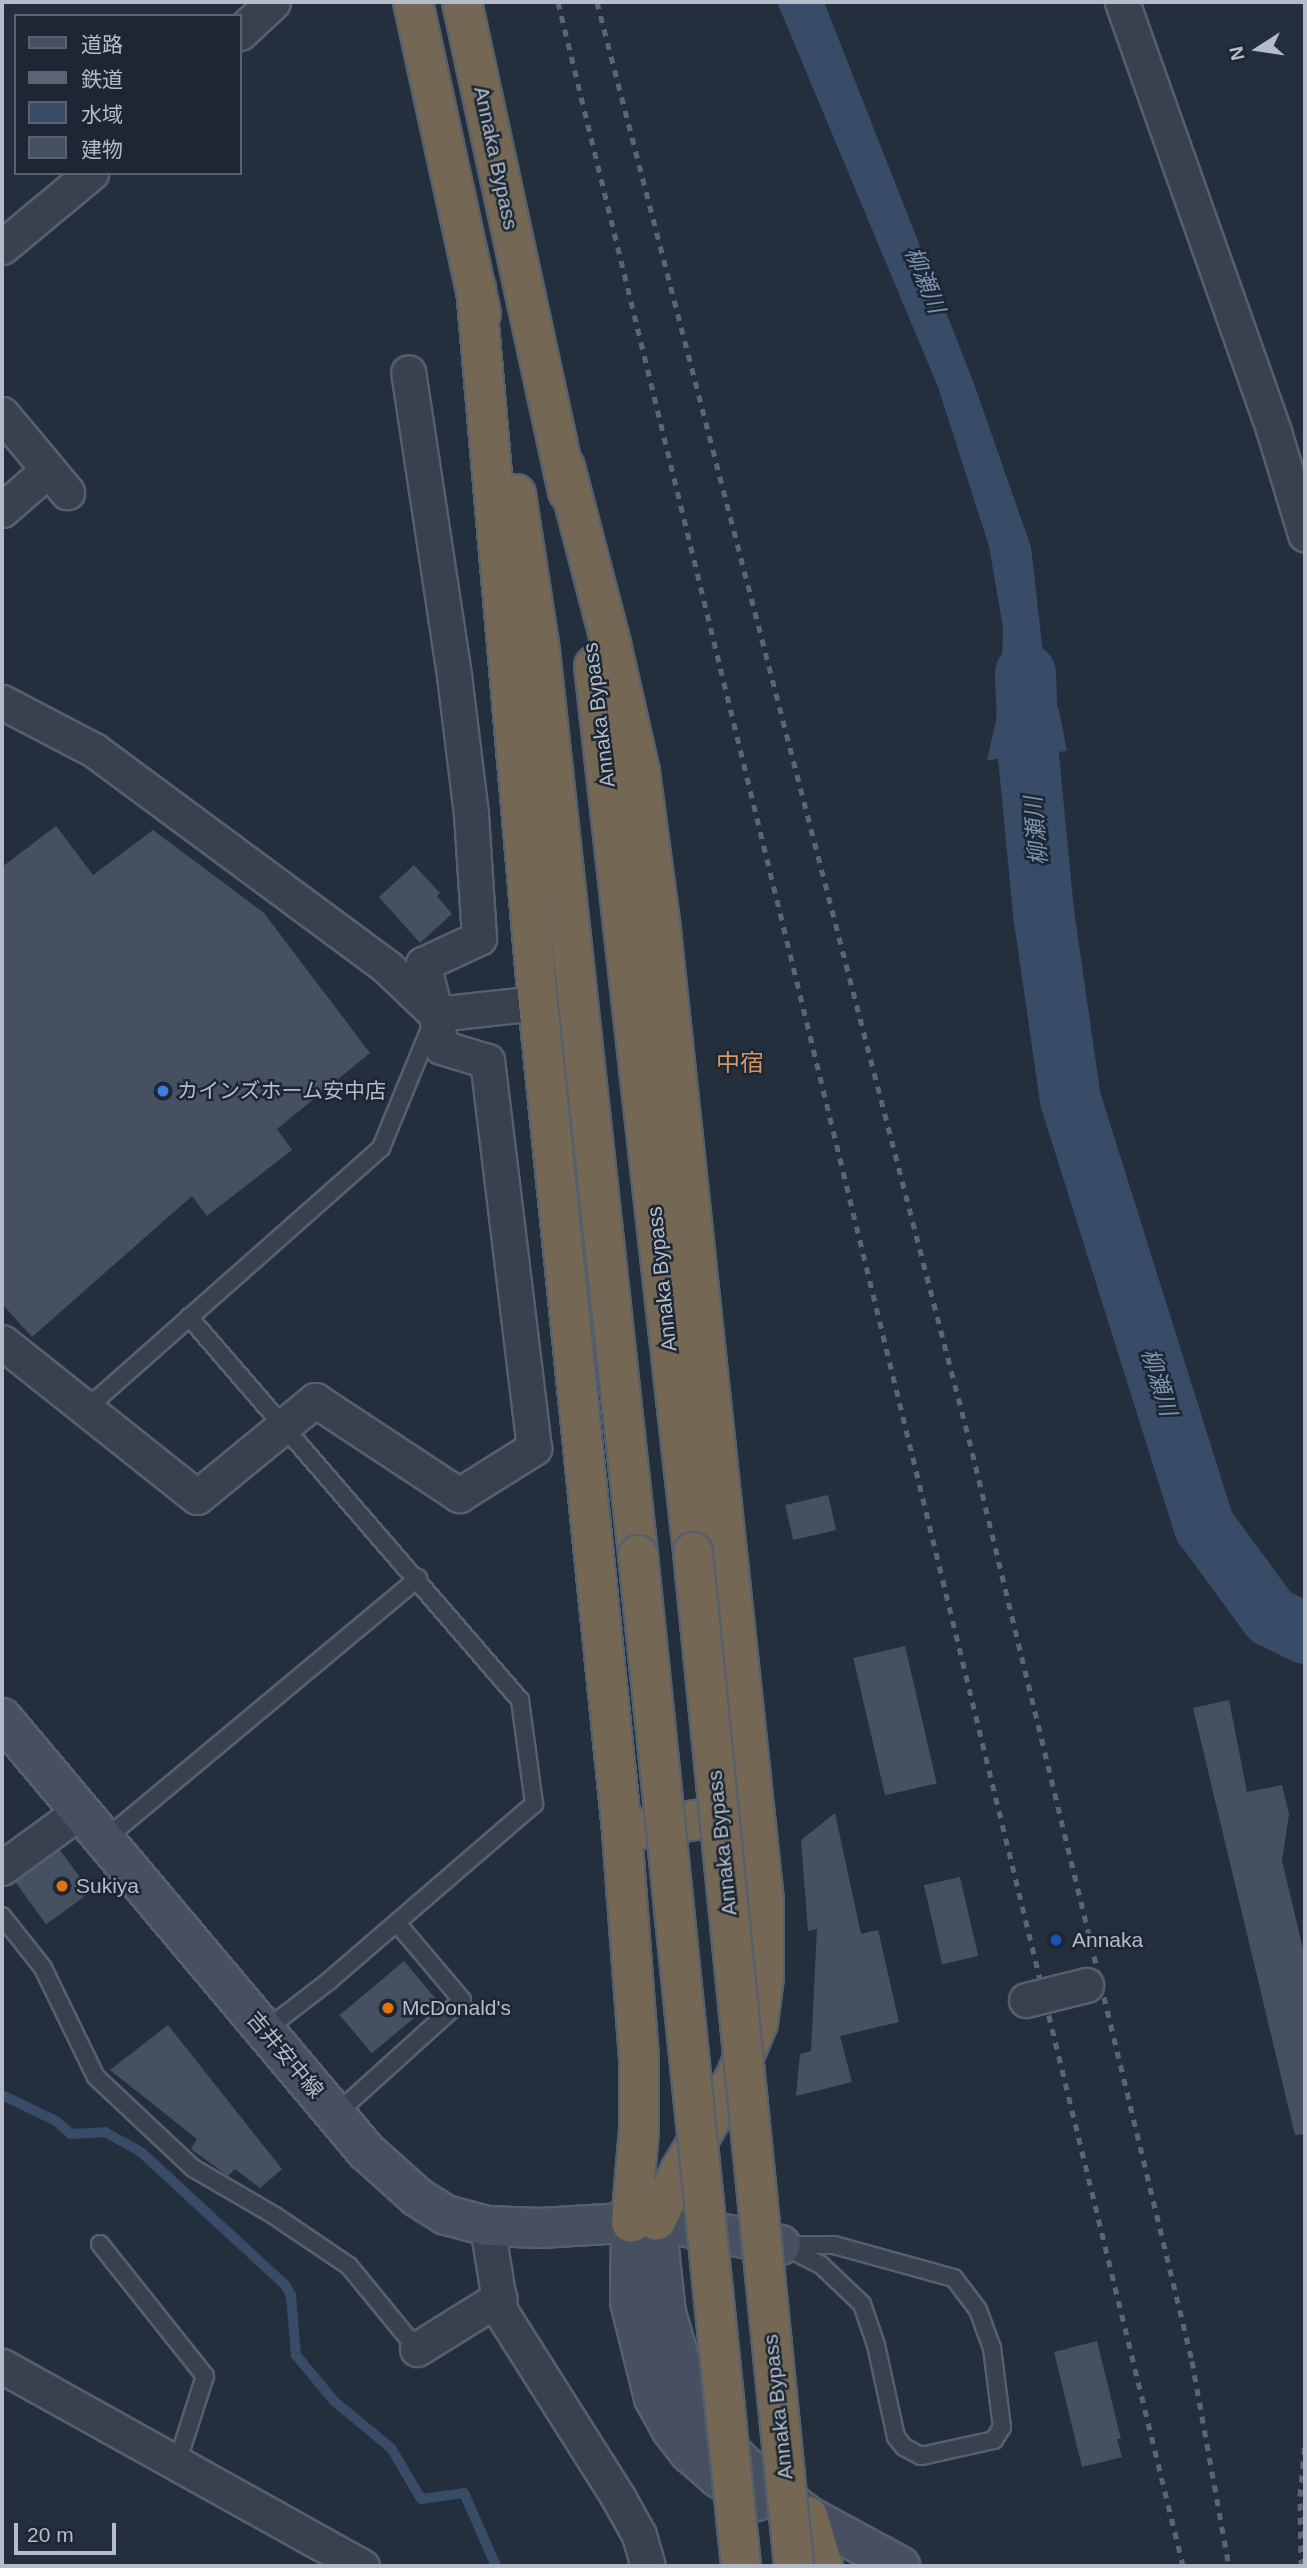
<!DOCTYPE html>
<meta charset="utf-8">
<style>
body{margin:0}
#map{position:relative;width:1307px;height:2568px;overflow:hidden;background:#242f3e;font-family:Helvetica,"Noto Sans JP",sans-serif}
div>[style]{position:absolute}
.water>*{inset:0;background:#394c67}
.stream>*{height:10px;margin:-5px;padding:0 5px;transform-origin:5px;border-radius:5px;background:#394c67}
.river>*{height:61px;margin:-30.5px;padding:0 30.5px;transform-origin:30.5px;border-radius:30.5px;background:#394c67}
.building>*{inset:0;background:#455162;transform-origin:0 0}
.roads{filter:drop-shadow(2px 0 #565f6c) drop-shadow(-2px 0 #565f6c) drop-shadow(0 2px #565f6c) drop-shadow(0 -2px #565f6c)}
.lane>*{height:16px;margin:-8px;padding:0 8px;transform-origin:8px;border-radius:8px;background:#38414e}
.street>*{height:33px;margin:-16.5px;padding:0 16.5px;transform-origin:16.5px;border-radius:16.5px;background:#38414e}
.secondary>*{height:38px;margin:-19px;padding:0 19px;transform-origin:19px;border-radius:19px;background:#465061}
.highway>*{height:38px;margin:-19px;padding:0 19px;transform-origin:19px;border-radius:19px;background:#746855}
.rail>*{height:5px;margin-top:-2.5px;transform-origin:0;background:repeating-linear-gradient(90deg,#5a6575 0 7px,transparent 0 14px)}
.bridges{filter:drop-shadow(2px 0 #565f6c) drop-shadow(-2px 0 #565f6c) drop-shadow(0 2px #565f6c) drop-shadow(0 -2px #565f6c)}
.street-bridge>*{height:33px;margin:-16.5px;padding:0 16.5px;transform-origin:16.5px;border-radius:16.5px;background:#38414e}
.highway-bridge>*{height:38px;margin:-19px;padding:0 19px;transform-origin:19px;border-radius:19px;background:#746855}
.dots>*{width:19px;height:19px;translate:-50% -50%;box-sizing:border-box;border:4px solid #1d2633;border-radius:50%}
span{translate:-50% -50%;white-space:nowrap;text-align:center;line-height:1.15;-webkit-text-stroke:5px #1d2633;paint-order:stroke}
.street-label{font-size:21px;color:#b4bcc9}
.poi-label{font-size:21px;color:#b4bcc9}
.left{translate:0 -50%;text-align:left}
.water-label{font-size:23px;color:#7c92b1;font-style:italic}
.quarter-label{font-size:24px;color:#d59563}
.frame{position:absolute;inset:0;border:4px solid #b4bcc9;pointer-events:none}
.legend{position:absolute;left:14px;top:14px;width:228px;height:161px;box-sizing:border-box;background:#1d2633;border:2px solid #59626f;margin:0;padding:9px 12px;list-style:none;font-size:21px;color:#b4bcc9}
.legend li{display:flex;align-items:center;gap:14px;height:35px}
.legend b{width:35px;border:2px solid #59626f}
.north{position:absolute;left:1223px;top:14px;width:70px;height:70px;-webkit-text-stroke:5px #1d2633;paint-order:stroke;rotate:258deg;font-size:19px;font-weight:700;line-height:28px;text-align:center;color:#b4bcc9}
.north::after{content:'';display:block;margin:auto;width:24px;height:32px;background:#b4bcc9;clip-path:polygon(50% 0,100% 100%,50% 72%,0 100%)}
.scale{position:absolute;left:14px;top:2523px;width:102px;height:32px;box-sizing:border-box;border:4px solid #b4bcc9;border-top:0;padding-left:9px;font-size:21px;line-height:24px;white-space:nowrap;color:#b4bcc9;-webkit-text-stroke:5px #1d2633;paint-order:stroke}
</style>
<div id="map">
<div class="water">
<div style="clip-path:polygon(777px 2px,824px 2px,973px 381px,1031px 547px,1047px 689px,1059px 710px,1067px 751px,987px 760px,1001px 699px,1003px 628px,989px 546px,938px 387px)"></div>
</div>
<div class="stream">
<div style="left:2px;top:2095px;width:60px;rotate:25.7deg"></div>
<div style="left:56px;top:2121px;width:20px;rotate:41deg"></div>
<div style="left:71px;top:2134px;width:34px;rotate:-3deg"></div>
<div style="left:105px;top:2132px;width:41px;rotate:29.1deg"></div>
<div style="left:141px;top:2152px;width:197px;rotate:42.7deg"></div>
<div style="left:286px;top:2286px;width:11px;rotate:63deg"></div>
<div style="left:291px;top:2296px;width:59px;rotate:85.2deg"></div>
<div style="left:296px;top:2355px;width:60px;rotate:50.4deg"></div>
<div style="left:334px;top:2401px;width:74px;rotate:39.5deg"></div>
<div style="left:391px;top:2448px;width:59px;rotate:59.5deg"></div>
<div style="left:421px;top:2499px;width:43px;rotate:-7.9deg"></div>
<div style="left:464px;top:2493px;width:80px;rotate:66.3deg"></div>
</div>
<div class="river">
<div style="left:1025px;top:673px;width:83px;rotate:87.9deg"></div>
<div style="left:1028px;top:756px;width:157px;rotate:84.5deg"></div>
<div style="left:1043px;top:912px;width:189px;rotate:81.8deg"></div>
<div style="left:1070px;top:1099px;width:448px;rotate:72.6deg"></div>
<div style="left:1204px;top:1526px;width:112px;rotate:53.7deg"></div>
<div style="left:1270px;top:1616px;width:39px;rotate:26deg"></div>
</div>
<div class="building">
<div style="clip-path:polygon(56px 826px,93px 875px,153px 830px,264px 913px,370px 1053px,277px 1129px,292px 1150px,207px 1216px,192px 1196px,32px 1337px,2px 1304px,2px 867px)"></div>
<div style="clip-path:polygon(414px 865px,440px 893px,437px 896px,452px 914px,420px 943px,379px 897px)"></div>
<div style="left:828px;top:1495px;width:36px;height:44px;rotate:77deg"></div>
<div style="left:905px;top:1646px;width:141px;height:53px;rotate:77deg"></div>
<div style="clip-path:polygon(1229px 1700px,1247px 1792px,1282px 1785px,1289px 1814px,1282px 1861px,1305px 1957px,1305px 2134px,1295px 2135px,1193px 1708px)"></div>
<div style="clip-path:polygon(835px 1813px,861px 1934px,878px 1930px,899px 2022px,840px 2036px,852px 2082px,796px 2096px,800px 2054px,811px 2051px,817px 1929px,808px 1931px,801px 1840px)"></div>
<div style="left:60px;top:1850px;width:52px;height:55px;rotate:54deg"></div>
<div style="left:960px;top:1877px;width:81px;height:37px;rotate:77deg"></div>
<div style="left:404px;top:1961px;width:50px;height:84px;rotate:50deg"></div>
<div style="clip-path:polygon(168px 2025px,282px 2169px,260px 2188px,235px 2169px,228px 2176px,191px 2149px,197px 2139px,110px 2070px)"></div>
<div style="clip-path:polygon(1097px 2341px,1121px 2439px,1117px 2439px,1122px 2457px,1082px 2467px,1054px 2352px)"></div>
</div>
<div class="roads">
<div class="lane">
<div style="left:189px;top:1317px;width:506px;rotate:49.17deg"></div>
<div style="left:520px;top:1700px;width:105px;rotate:82.3deg"></div>
<div style="left:534px;top:1804px;width:271px;rotate:139.2deg"></div>
<div style="left:329px;top:1981px;width:82px;rotate:142.4deg"></div>
<div style="left:86px;top:1409px;width:394px;rotate:-41.5deg"></div>
<div style="left:381px;top:1148px;width:132px;rotate:-67.7deg"></div>
<div style="left:104px;top:1840px;width:409px;rotate:-39.8deg"></div>
<div style="left:2px;top:1916px;width:66px;rotate:51.7deg"></div>
<div style="left:43px;top:1968px;width:121px;rotate:64.1deg"></div>
<div style="left:96px;top:2077px;width:133px;rotate:43.2deg"></div>
<div style="left:193px;top:2168px;width:95px;rotate:30.3deg"></div>
<div style="left:275px;top:2216px;width:89px;rotate:34deg"></div>
<div style="left:349px;top:2266px;width:107px;rotate:50.7deg"></div>
<div style="left:336px;top:2114px;width:170px;rotate:-42.1deg"></div>
<div style="left:462px;top:2000px;width:101px;rotate:-130.2deg"></div>
<div style="left:100px;top:2244px;width:169px;rotate:51.5deg"></div>
<div style="left:205px;top:2376px;width:91px;rotate:107.8deg"></div>
<div style="left:781px;top:2245px;width:53px"></div>
<div style="left:834px;top:2245px;width:124px;rotate:15.4deg"></div>
<div style="left:954px;top:2278px;width:40px;rotate:53deg"></div>
<div style="left:978px;top:2310px;width:40px;rotate:69.8deg"></div>
<div style="left:992px;top:2348px;width:80px;rotate:82.8deg"></div>
<div style="left:1002px;top:2427px;width:15px;rotate:122deg"></div>
<div style="left:994px;top:2440px;width:75px;rotate:167.6deg"></div>
<div style="left:921px;top:2456px;width:19px;rotate:-152deg"></div>
<div style="left:904px;top:2447px;width:13px;rotate:-129deg"></div>
<div style="left:896px;top:2437px;width:94px;rotate:-102.3deg"></div>
<div style="left:876px;top:2345px;width:43px;rotate:-108.9deg"></div>
<div style="left:862px;top:2304px;width:57px;rotate:-136.4deg"></div>
<div style="left:821px;top:2265px;width:45px;rotate:-153.4deg"></div>
</div>
<div class="street">
<div style="left:1122px;top:2px;width:456px;rotate:70.5deg"></div>
<div style="left:1274px;top:432px;width:107px;rotate:73.1deg"></div>
<div style="left:240px;top:33px;width:45px;rotate:-43.2deg"></div>
<div style="left:2px;top:247px;width:116px;rotate:-39.7deg"></div>
<div style="left:2px;top:414px;width:102px;rotate:50.2deg"></div>
<div style="left:2px;top:510px;width:61px;rotate:-41deg"></div>
<div style="left:2px;top:702px;width:104px;rotate:27.6deg"></div>
<div style="left:94px;top:750px;width:365px;rotate:36.5deg"></div>
<div style="left:387px;top:967px;width:68px;rotate:43.8deg"></div>
<div style="left:436px;top:1014px;width:103px;rotate:-6.2deg"></div>
<div style="left:2px;top:1342px;width:249px;rotate:38.5deg"></div>
<div style="left:197px;top:1497px;width:153px;rotate:-39.4deg"></div>
<div style="left:315px;top:1400px;width:173px;rotate:33.4deg"></div>
<div style="left:459px;top:1495px;width:89px;rotate:-32.1deg"></div>
<div style="left:534px;top:1448px;width:390px;rotate:-96.9deg"></div>
<div style="left:487px;top:1061px;width:48px;rotate:-163.1deg"></div>
<div style="left:441px;top:1047px;width:33px;rotate:-99deg"></div>
<div style="left:436px;top:1014px;width:52px;rotate:-104.6deg"></div>
<div style="left:423px;top:964px;width:62px;rotate:-24.9deg"></div>
<div style="left:479px;top:938px;width:124px;rotate:-93.7deg"></div>
<div style="left:471px;top:814px;width:140px;rotate:-97deg"></div>
<div style="left:454px;top:675px;width:306px;rotate:-98.6deg"></div>
<div style="left:2px;top:1868px;width:95px;rotate:-36deg"></div>
<div style="left:487px;top:2226px;width:87px;rotate:80.8deg"></div>
<div style="left:501px;top:2312px;width:221px;rotate:57.7deg"></div>
<div style="left:619px;top:2499px;width:41px;rotate:60.9deg"></div>
<div style="left:639px;top:2535px;width:32px;rotate:74deg"></div>
<div style="left:417px;top:2349px;width:97px;rotate:-31.9deg"></div>
<div style="left:2px;top:2366px;width:412px;rotate:29.1deg"></div>
</div>
<div class="secondary">
<div style="left:2px;top:1718px;width:566px;rotate:49.95deg"></div>
<div style="left:366px;top:2151px;width:69px;rotate:42deg"></div>
<div style="left:417px;top:2197px;width:34px;rotate:32deg"></div>
<div style="left:446px;top:2215px;width:42px;rotate:15deg"></div>
<div style="left:487px;top:2226px;width:54px;rotate:2.1deg"></div>
<div style="left:541px;top:2228px;width:115px;rotate:-3.5deg"></div>
<div style="left:656px;top:2221px;width:127px;rotate:10.9deg"></div>
<div style="left:656px;top:2221px;width:93px;rotate:83.8deg"></div>
<div style="left:666px;top:2313px;width:57px;rotate:73.8deg"></div>
<div style="left:682px;top:2368px;width:29px;rotate:70deg"></div>
<div style="left:692px;top:2395px;width:65px;rotate:56.3deg"></div>
<div style="left:728px;top:2449px;width:38px;rotate:45deg"></div>
<div style="left:755px;top:2476px;width:66px;rotate:37deg"></div>
<div style="left:808px;top:2516px;width:105px;rotate:28.5deg"></div>
<div style="left:631px;top:2223px;width:79px;rotate:90.7deg"></div>
<div style="left:630px;top:2302px;width:99px;rotate:76deg"></div>
<div style="left:654px;top:2398px;width:35px;rotate:61deg"></div>
<div style="left:671px;top:2429px;width:31px;rotate:52deg"></div>
<div style="left:690px;top:2453px;width:38px;rotate:41deg"></div>
<div style="left:719px;top:2478px;width:44px;rotate:31.9deg"></div>
</div>
<div class="highway">
<div style="left:413px;top:2px;width:319px;rotate:77.7deg"></div>
<div style="left:462px;top:2px;width:501px;rotate:77.79deg"></div>
<div style="left:476px;top:289px;width:717px;rotate:85.04deg"></div>
<div style="left:538px;top:1003px;width:833px;rotate:84.21deg"></div>
<div style="left:622px;top:1832px;width:227px;rotate:85.7deg"></div>
<div style="left:639px;top:2058px;width:72px;rotate:90deg"></div>
<div style="left:639px;top:2130px;width:93px;rotate:94.9deg"></div>
<div style="left:565px;top:467px;width:183px;rotate:75.4deg"></div>
<div style="left:611px;top:644px;width:131px;rotate:77.2deg"></div>
<div style="left:640px;top:772px;width:150px;rotate:82.4deg"></div>
<div style="left:660px;top:921px;width:986px;rotate:83.94deg"></div>
<div style="left:764px;top:1901px;width:76px;rotate:90deg"></div>
<div style="left:764px;top:1977px;width:46px;rotate:97.4deg"></div>
<div style="left:758px;top:2023px;width:60px;rotate:112.7deg"></div>
<div style="left:735px;top:2078px;width:108px;rotate:120.6deg"></div>
<div style="left:680px;top:2171px;width:55px;rotate:115.6deg"></div>
<div style="left:516px;top:494px;width:159px;rotate:81.3deg"></div>
<div style="left:540px;top:651px;width:909px;rotate:83.81deg"></div>
<div style="left:594px;top:666px;width:892px;rotate:83.62deg"></div>
<div style="left:635px;top:1830px;width:118px;rotate:-9.3deg"></div>
<div style="left:808px;top:2516px;width:52px;rotate:73.3deg"></div>
</div>
</div>
<div class="rail">
<div style="left:558px;top:2px;width:2639px;rotate:76.3deg"></div>
<div style="left:597px;top:2px;width:1484px;rotate:75.49deg"></div>
<div style="left:969px;top:1439px;width:949px;rotate:76.4deg"></div>
<div style="left:1192px;top:2361px;width:208px;rotate:79.8deg"></div>
<div style="left:1301px;top:2566px;width:70px;rotate:-90.8deg"></div>
<div style="left:1300px;top:2496px;width:54px;rotate:-84.7deg"></div>
</div>
<div class="bridges">
<div class="street-bridge">
<div style="left:1026px;top:2000px;width:62px;rotate:-14deg"></div>
</div>
<div class="highway-bridge">
<div style="left:693px;top:1552px;width:1019px;rotate:84.31deg"></div>
<div style="left:638px;top:1555px;width:1016px;rotate:84.18deg"></div>
</div>
</div>
<div class="dots">
<div style="left:163px;top:1091px;background:#3f7fe0"></div>
<div style="left:62px;top:1886px;background:#e8710a"></div>
<div style="left:1056px;top:1940px;background:#1a4fb4"></div>
<div style="left:388px;top:2008px;background:#e8710a"></div>
</div>
<div class="street-label">
<span style="left:496px;top:158px;rotate:78deg">Annaka Bypass</span>
<span style="left:599px;top:715px;rotate:-97deg">Annaka Bypass</span>
<span style="left:662px;top:1279px;rotate:-96deg">Annaka Bypass</span>
<span style="left:722px;top:1843px;rotate:-96deg">Annaka Bypass</span>
<span style="left:285px;top:2055px;rotate:50deg">吉井安中線</span>
<span style="left:778px;top:2407px;rotate:-96deg">Annaka Bypass</span>
</div>
<div class="poi-label">
<span class="left" style="left:177px;top:1091px">カインズホーム安中店</span>
<span class="left" style="left:76px;top:1886px">Sukiya</span>
<span class="left" style="left:1072px;top:1940px">Annaka</span>
<span class="left" style="left:402px;top:2008px">McDonald's</span>
</div>
<div class="water-label">
<span style="left:925px;top:280px;rotate:68deg">柳瀬川</span>
<span style="left:1036px;top:831px;rotate:-95deg">柳瀬川</span>
<span style="left:1159px;top:1382px;rotate:73deg">柳瀬川</span>
</div>
<div class="quarter-label">
<span style="left:740px;top:1063px">中宿</span>
</div>
<div class="frame"></div>
<ul class="legend">
<li><b style="height:9px;background:#465061"></b>道路</li>
<li><b style="height:9px;background:#5a6575"></b>鉄道</li>
<li><b style="height:19px;background:#394c67"></b>水域</li>
<li><b style="height:19px;background:#455162"></b>建物</li>
</ul>
<div class="north">N</div>
<div class="scale">20 m</div>
</div>
